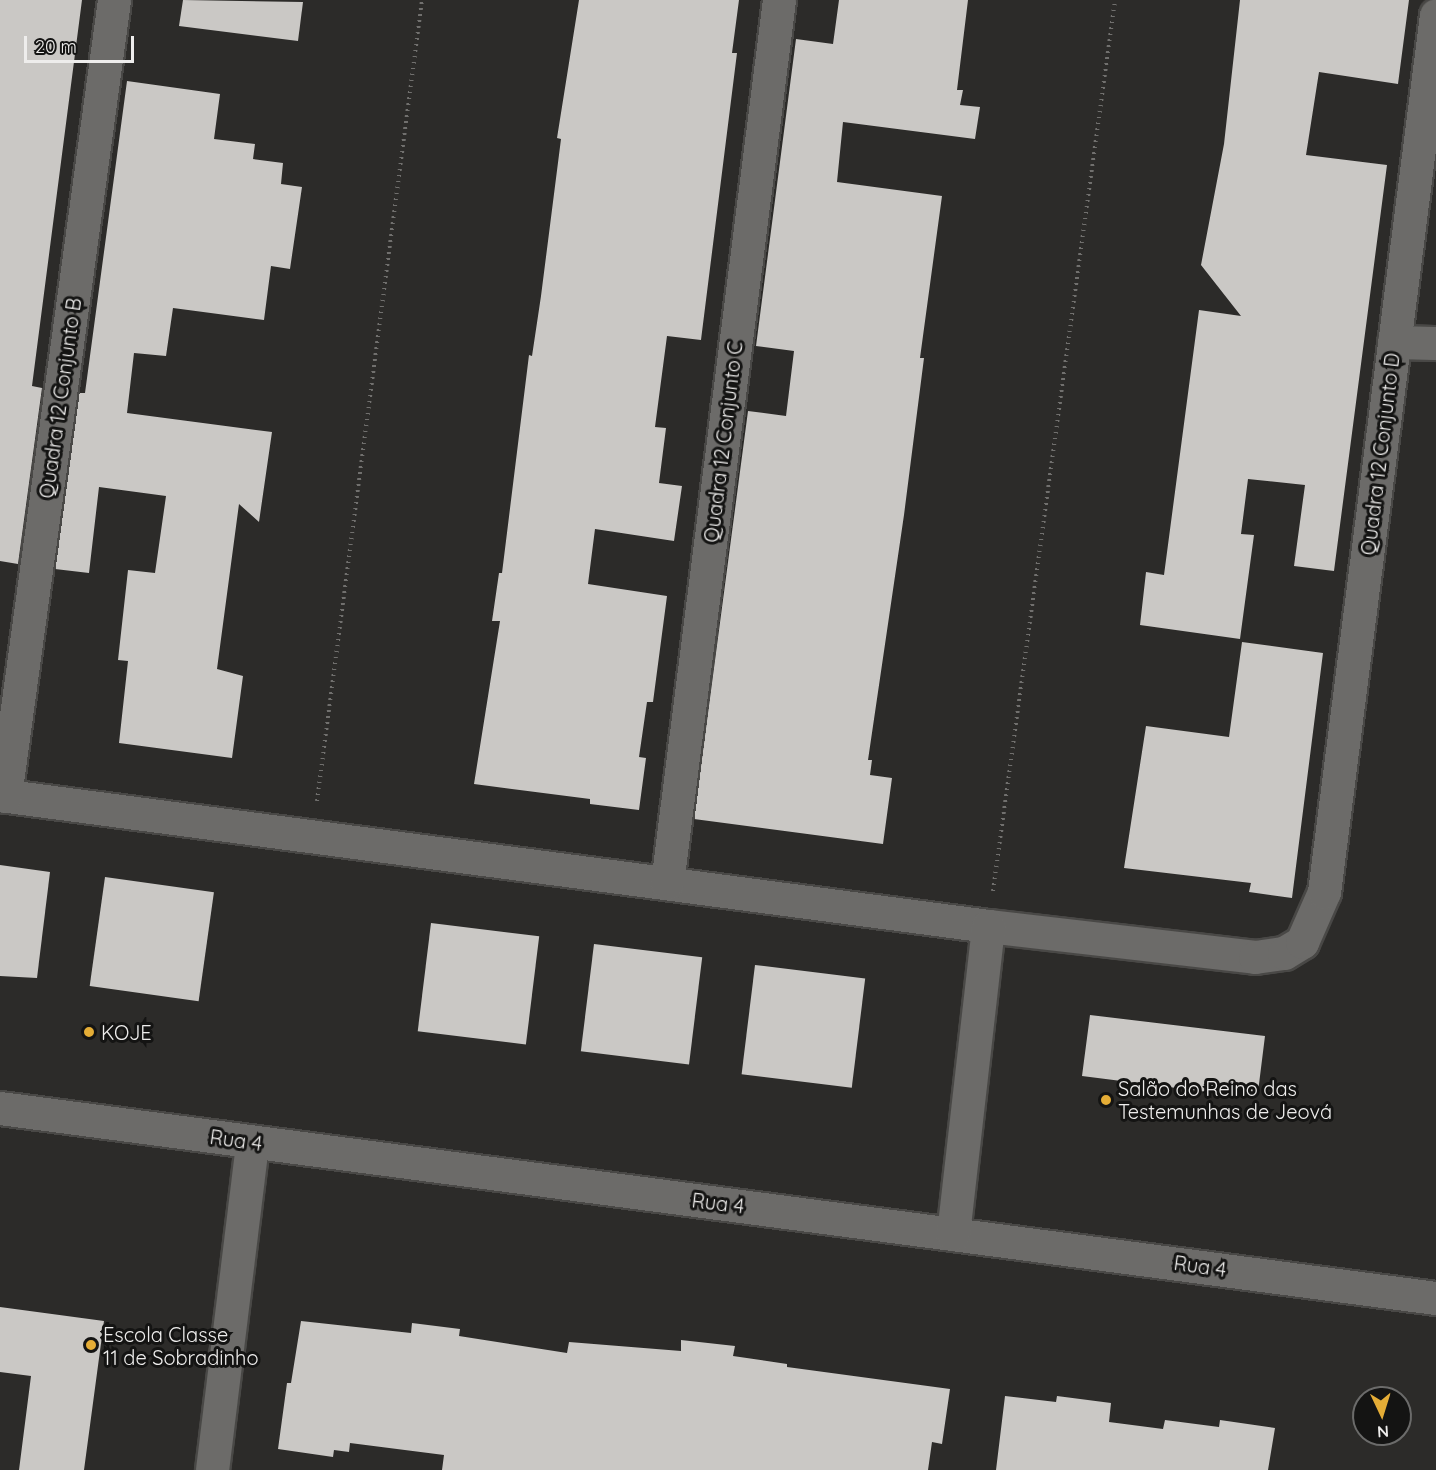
<!DOCTYPE html>
<meta charset="utf-8">
<style>
body{margin:0}
#map{position:relative;width:1436px;height:1470px;overflow:hidden;background:#2c2b29;font-family:Quicksand,sans-serif}
div>[style]{position:absolute}
.building>*{inset:0;background:#cac8c5;transform-origin:0 0}
.path>*{height:4px;margin-top:-2px;transform-origin:0;background:repeating-linear-gradient(90deg,#71706e 0 1.5px,transparent 0 6px)}
.roads{filter:drop-shadow(2px 0 #494846) drop-shadow(-2px 0 #494846) drop-shadow(0 2px #494846) drop-shadow(0 -2px #494846)}
.minor>*{height:33px;margin:-16.5px;padding:0 16.5px;transform-origin:16.5px;border-radius:16.5px;background:#6c6b69}
.dots>*{width:16px;height:16px;translate:-50% -50%;box-sizing:border-box;border:3px solid #141413;border-radius:50%}
span{translate:-50% -50%;white-space:nowrap;text-align:center;line-height:1.15;-webkit-text-stroke:6px #141413;paint-order:stroke}
.street-label{font-size:20px;color:#eeedec}
.poi-label{font-size:20px;color:#eeedec}
.left{translate:0 -50%;text-align:left}
.north{position:absolute;left:1352px;top:1386px;width:60px;height:60px;box-sizing:border-box;background:#141413;border:2px solid #6b6b6a;border-radius:50%;rotate:176deg;font-size:16px;font-weight:700;line-height:24px;text-align:center;color:#eeedec}
.north::after{content:'';display:block;margin:auto;width:21px;height:27px;background:#e5ad36;clip-path:polygon(50% 0,100% 100%,50% 72%,0 100%)}
.scale{position:absolute;left:24px;top:36px;width:110px;height:27px;box-sizing:border-box;border:3px solid #eeedec;border-top:0;padding-left:8px;font-size:18px;line-height:21px;white-space:nowrap;color:#eeedec;-webkit-text-stroke:4px #141413;paint-order:stroke}
</style>
<div id="map">
<div class="building">
<div style="clip-path:polygon(0 0,82px 0,32px 386px,42px 388px,18px 564px,0 561px)"></div>
<div style="clip-path:polygon(183px 0,303px 2px,298px 41px,179px 26px)"></div>
<div style="clip-path:polygon(579px 0,739px 0,732px 53px,737px 53px,701px 340px,667px 336px,655px 427px,666px 428px,659px 483px,682px 486px,674px 541px,595px 529px,588px 584px,667px 596px,653px 702px,647px 702px,639px 757px,646px 758px,639px 810px,590px 804px,590px 799px,474px 784px,500px 621px,492px 621px,499px 573px,502px 573px,529px 355px,532px 356px,541px 296px,561px 139px,557px 138px)"></div>
<div style="clip-path:polygon(839px 0,968px 0,957px 90px,963px 90px,960px 105px,980px 107px,975px 139px,843px 122px,837px 182px,942px 196px,920px 358px,924px 358px,904px 515px,868px 760px,872px 760px,870px 775px,892px 778px,883px 844px,694px 819px,748px 411px,786px 416px,794px 351px,756px 346px,796px 39px,833px 44px)"></div>
<div style="clip-path:polygon(1240px 0,1409px 0,1398px 84px,1319px 72px,1306px 155px,1387px 165px,1334px 571px,1294px 566px,1305px 485px,1248px 479px,1241px 534px,1254px 535px,1240px 639px,1140px 625px,1146px 572px,1164px 575px,1199px 310px,1241px 316px,1201px 265px,1224px 144px)"></div>
<div style="clip-path:polygon(127px 81px,220px 94px,214px 139px,255px 144px,253px 159px,283px 163px,281px 184px,302px 187px,290px 269px,271px 266px,264px 320px,173px 308px,166px 356px,134px 353px,127px 413px,272px 432px,259px 522px,239px 504px,217px 669px,243px 676px,232px 758px,119px 743px,128px 661px,118px 660px,128px 570px,155px 573px,166px 496px,99px 487px,89px 573px,55px 569px,79px 393px,85px 393px)"></div>
<div style="clip-path:polygon(1242px 642px,1323px 653px,1292px 898px,1249px 892px,1251px 883px,1124px 868px,1146px 726px,1229px 737px)"></div>
<div style="clip-path:polygon(0 865px,50px 872px,37px 978px,0 976px)"></div>
<div style="left:105px;top:877px;width:110px;height:110px;rotate:8deg"></div>
<div style="left:431px;top:923px;width:109px;height:109px;rotate:7deg"></div>
<div style="left:594px;top:944px;width:109px;height:108px;rotate:7deg"></div>
<div style="left:755px;top:965px;width:111px;height:110px;rotate:7deg"></div>
<div style="clip-path:polygon(1090px 1015px,1265px 1036px,1258px 1092px,1217px 1087px,1216px 1093px,1082px 1076px)"></div>
<div style="clip-path:polygon(0 1307px,104px 1321px,84px 1470px,19px 1470px,31px 1376px,0 1372px)"></div>
<div style="clip-path:polygon(301px 1321px,411px 1333px,412px 1323px,460px 1329px,459px 1336px,567px 1353px,569px 1342px,681px 1351px,681px 1340px,735px 1346px,733px 1356px,787px 1364px,787px 1367px,950px 1389px,942px 1444px,932px 1442px,928px 1470px,442px 1470px,444px 1455px,350px 1443px,349px 1452px,334px 1450px,333px 1457px,278px 1449px,287px 1383px,291px 1383px)"></div>
<div style="clip-path:polygon(1005px 1396px,1056px 1402px,1057px 1396px,1111px 1403px,1109px 1422px,1163px 1429px,1165px 1420px,1219px 1427px,1220px 1420px,1275px 1428px,1268px 1470px,996px 1470px)"></div>
</div>
<div class="path">
<div style="left:317px;top:801px;width:808px;rotate:-82.53deg"></div>
<div style="left:993px;top:891px;width:899px;rotate:-82.2deg"></div>
</div>
<div class="roads">
<div class="minor">
<div style="left:1394px;top:342px;width:42px;rotate:1.4deg"></div>
<div style="left:0;top:795px;width:997px;rotate:7.55deg"></div>
<div style="left:988px;top:926px;width:269px;rotate:6.6deg"></div>
<div style="left:1255px;top:957px;width:29px;rotate:-8deg"></div>
<div style="left:1284px;top:953px;width:21px;rotate:-31deg"></div>
<div style="left:1302px;top:942px;width:55px;rotate:-66.3deg"></div>
<div style="left:1324px;top:892px;width:884px;rotate:-82.72deg"></div>
<div style="left:5px;top:796px;width:803px;rotate:-82.2deg"></div>
<div style="left:667px;top:883px;width:890px;rotate:-82.77deg"></div>
<div style="left:0;top:1108px;width:1449px;rotate:7.54deg"></div>
<div style="left:953px;top:1234px;width:310px;rotate:-83.5deg"></div>
<div style="left:212px;top:1470px;width:330px;rotate:-83deg"></div>
</div>
</div>
<div class="dots">
<div style="left:89px;top:1032px;background:#e5ad36"></div>
<div style="left:1106px;top:1100px;background:#e5ad36"></div>
<div style="left:91px;top:1345px;background:#e5ad36"></div>
</div>
<div class="street-label">
<span style="left:60px;top:398px;rotate:-82deg">Quadra 12 Conjunto B</span>
<span style="left:723px;top:442px;rotate:-83deg">Quadra 12 Conjunto C</span>
<span style="left:1380px;top:454px;rotate:-83deg">Quadra 12 Conjunto D</span>
<span style="left:236px;top:1140px;rotate:8deg">Rua 4</span>
<span style="left:718px;top:1203px;rotate:7deg">Rua 4</span>
<span style="left:1200px;top:1266px;rotate:8deg">Rua 4</span>
</div>
<div class="poi-label">
<span class="left" style="left:101px;top:1032px">KOJE</span>
<span class="left" style="left:1118px;top:1100px">Salão do Reino das<br>Testemunhas de Jeová</span>
<span class="left" style="left:103px;top:1346px">Escola Classe<br>11 de Sobradinho</span>
</div>
<div class="north">N</div>
<div class="scale">20 m</div>
</div>
